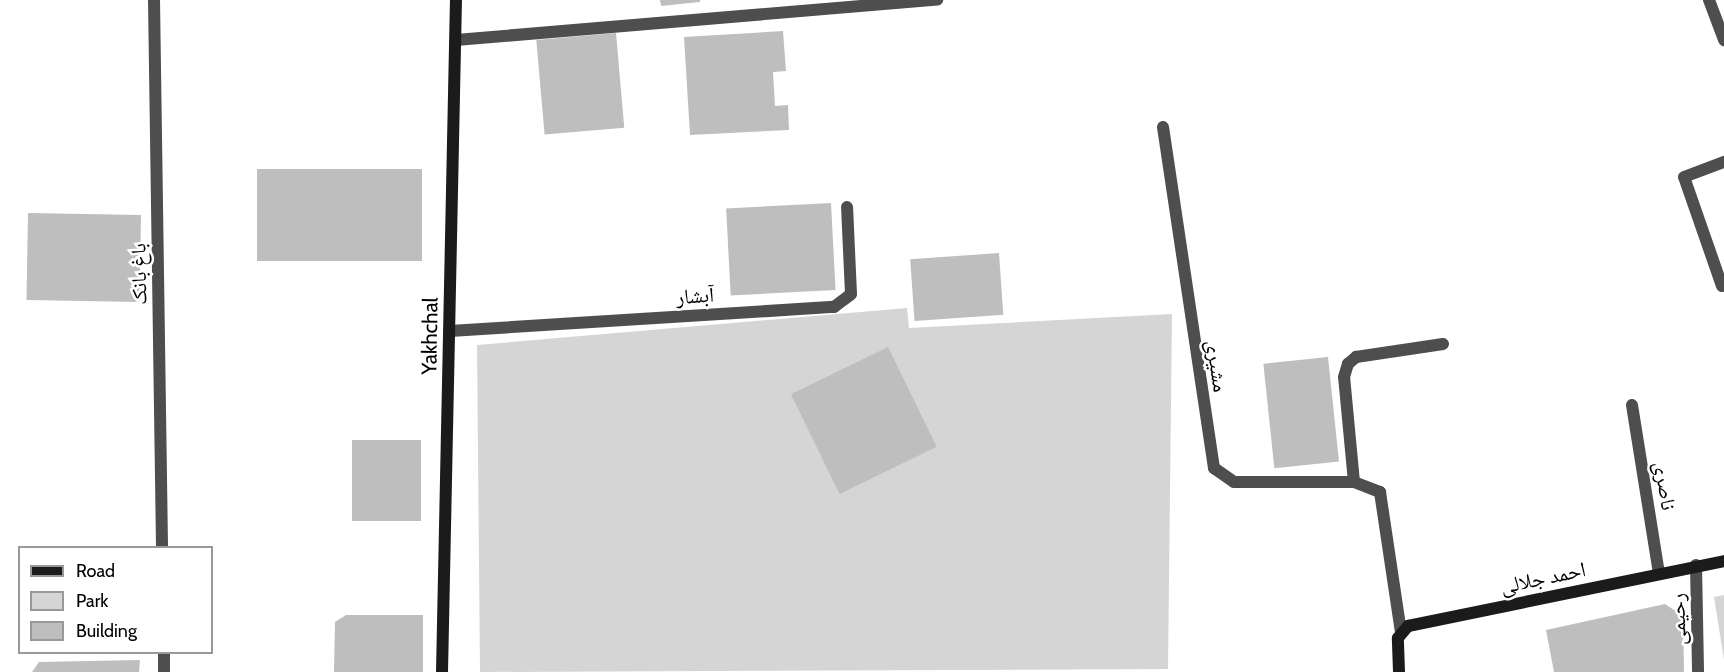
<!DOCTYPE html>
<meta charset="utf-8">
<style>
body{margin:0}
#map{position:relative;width:1724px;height:672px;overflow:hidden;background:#fff;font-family:Cabin,"Noto Naskh Arabic",sans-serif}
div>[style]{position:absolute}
.green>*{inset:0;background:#d5d5d5}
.building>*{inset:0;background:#bebebe;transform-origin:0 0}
.street>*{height:12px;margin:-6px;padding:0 6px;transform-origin:6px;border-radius:6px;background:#4e4e4e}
.secondary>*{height:12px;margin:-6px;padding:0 6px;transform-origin:6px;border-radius:6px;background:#1b1b1b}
span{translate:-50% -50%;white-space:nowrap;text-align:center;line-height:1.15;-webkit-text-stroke:5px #fff;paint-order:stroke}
.street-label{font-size:21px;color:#000}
.legend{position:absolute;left:18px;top:546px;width:195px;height:108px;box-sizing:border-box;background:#fff;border:2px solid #999;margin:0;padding:8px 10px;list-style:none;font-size:18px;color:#000}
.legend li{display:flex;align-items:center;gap:12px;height:30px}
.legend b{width:30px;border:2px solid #999}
</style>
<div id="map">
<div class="green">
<div style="clip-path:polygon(907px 308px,909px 328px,1172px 314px,1168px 669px,480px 672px,477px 345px)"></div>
<div style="clip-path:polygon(1724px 595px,1724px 660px,1714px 597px)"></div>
</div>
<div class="building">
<div style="clip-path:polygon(660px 0,700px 0,700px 2px,661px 6px)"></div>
<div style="clip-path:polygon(783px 31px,786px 71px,773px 72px,775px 106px,788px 105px,789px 130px,690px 135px,684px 37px)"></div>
<div style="left:616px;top:33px;width:95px;height:80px;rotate:85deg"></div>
<div style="left:257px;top:169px;width:165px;height:92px"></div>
<div style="left:831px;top:203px;width:87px;height:105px;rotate:87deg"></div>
<div style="left:28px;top:213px;width:113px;height:87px;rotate:1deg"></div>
<div style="left:999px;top:253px;width:62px;height:89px;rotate:86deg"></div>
<div style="left:888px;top:347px;width:111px;height:108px;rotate:64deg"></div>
<div style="left:1328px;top:357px;width:105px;height:65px;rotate:84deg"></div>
<div style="left:352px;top:440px;width:69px;height:81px"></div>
<div style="clip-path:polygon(1665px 604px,1683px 616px,1684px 672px,1554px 672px,1546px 630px)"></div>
<div style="clip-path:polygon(346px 615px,423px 615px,423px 672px,334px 672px,335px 622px)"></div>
<div style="clip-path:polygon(140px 660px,139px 672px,32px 672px,39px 662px)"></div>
</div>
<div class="street">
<div style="left:154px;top:0;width:548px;rotate:89.16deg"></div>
<div style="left:1709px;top:0;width:43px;rotate:69.4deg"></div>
<div style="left:456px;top:40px;width:483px;rotate:-4.8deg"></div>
<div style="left:1163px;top:127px;width:345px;rotate:81.5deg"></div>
<div style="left:1214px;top:468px;width:24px;rotate:35deg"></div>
<div style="left:1234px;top:482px;width:120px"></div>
<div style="left:1354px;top:482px;width:28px;rotate:21deg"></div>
<div style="left:1380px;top:492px;width:142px;rotate:81.5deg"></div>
<div style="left:1722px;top:286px;width:115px;rotate:-109.2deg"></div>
<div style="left:1684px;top:177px;width:43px;rotate:-20.6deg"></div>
<div style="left:450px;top:331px;width:385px;rotate:-3.6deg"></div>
<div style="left:834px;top:307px;width:21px;rotate:-37deg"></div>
<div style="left:851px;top:294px;width:87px;rotate:-92.6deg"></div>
<div style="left:1632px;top:405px;width:170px;rotate:80.9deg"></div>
<div style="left:1354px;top:482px;width:105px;rotate:-95.4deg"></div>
<div style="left:1344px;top:377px;width:14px;rotate:-73deg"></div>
<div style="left:1348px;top:364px;width:11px;rotate:-41deg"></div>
<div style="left:1356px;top:357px;width:88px;rotate:-8.5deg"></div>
<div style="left:1696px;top:565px;width:107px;rotate:88.9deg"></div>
<div style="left:164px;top:652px;width:20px;rotate:90deg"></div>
</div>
<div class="secondary">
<div style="left:442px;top:672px;width:672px;rotate:-88.81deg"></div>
<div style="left:1399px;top:672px;width:34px;rotate:-92deg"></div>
<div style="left:1398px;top:638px;width:16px;rotate:-50deg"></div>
<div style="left:1408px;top:626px;width:323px;rotate:-11.6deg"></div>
</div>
<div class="street-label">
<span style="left:139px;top:274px;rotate:-91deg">باغ بانک</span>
<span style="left:695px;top:296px;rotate:-4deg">آبشار</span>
<span style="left:430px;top:336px;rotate:-89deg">Yakhchal</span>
<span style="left:1217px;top:366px;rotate:82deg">مشیری</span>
<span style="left:1665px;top:486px;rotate:81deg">ناصری</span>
<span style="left:1543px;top:578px;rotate:-12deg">احمد جلالی</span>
<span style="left:1678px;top:619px;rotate:-91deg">رحیمی</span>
</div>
<ul class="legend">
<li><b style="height:8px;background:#1b1b1b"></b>Road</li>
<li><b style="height:16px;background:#d5d5d5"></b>Park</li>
<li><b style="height:16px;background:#bebebe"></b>Building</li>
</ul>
</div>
